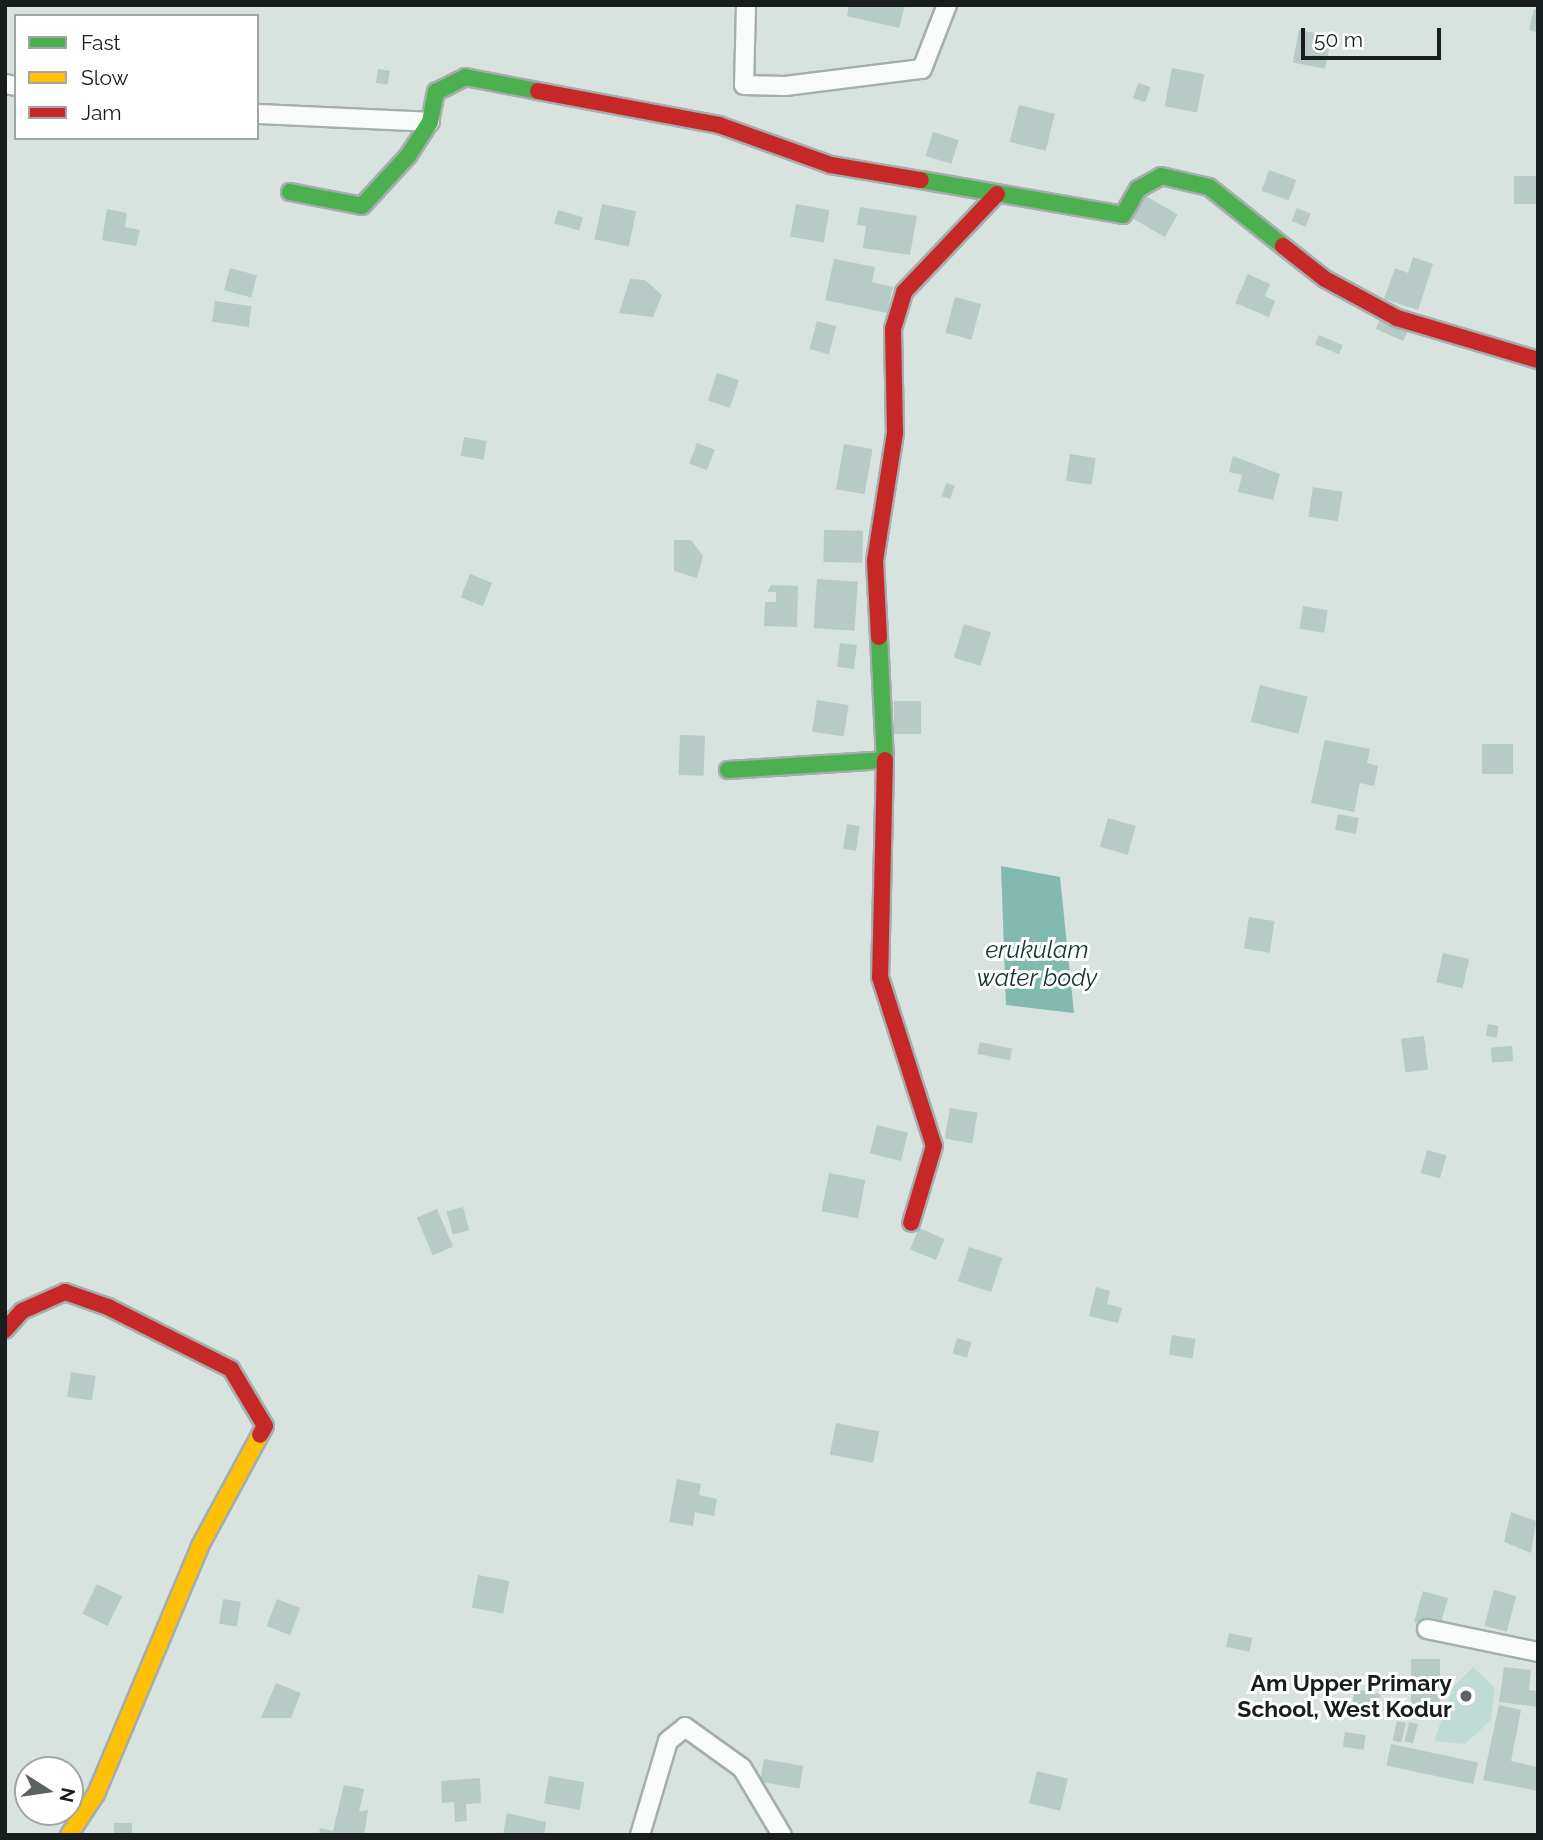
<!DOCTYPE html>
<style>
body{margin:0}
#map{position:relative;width:1543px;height:1840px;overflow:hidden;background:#d8e3e0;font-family:Raleway,sans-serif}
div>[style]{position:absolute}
.green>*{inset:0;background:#bedcd5}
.water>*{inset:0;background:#82baaf}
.building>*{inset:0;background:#b6cac6;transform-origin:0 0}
.roads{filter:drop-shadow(2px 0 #a5aeac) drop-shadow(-2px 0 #a5aeac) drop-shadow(0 2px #a5aeac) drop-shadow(0 -2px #a5aeac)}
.street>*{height:18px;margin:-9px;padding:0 9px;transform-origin:9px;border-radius:9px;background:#f9fbfa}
.fast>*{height:16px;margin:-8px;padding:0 8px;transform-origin:8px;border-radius:8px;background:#4caf50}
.slow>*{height:16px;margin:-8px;padding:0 8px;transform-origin:8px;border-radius:8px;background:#ffc107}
.jam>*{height:16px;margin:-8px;padding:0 8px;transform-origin:8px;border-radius:8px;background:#c62828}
.dots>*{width:19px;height:19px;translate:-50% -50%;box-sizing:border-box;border:4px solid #fff;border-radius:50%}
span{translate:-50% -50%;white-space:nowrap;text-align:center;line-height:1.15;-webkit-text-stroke:6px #fff;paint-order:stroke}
.poi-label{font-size:23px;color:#171e1d;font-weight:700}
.right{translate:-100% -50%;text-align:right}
.water-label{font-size:24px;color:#10352f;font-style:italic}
.frame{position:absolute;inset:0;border:7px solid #171e1d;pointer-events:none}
.legend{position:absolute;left:14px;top:14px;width:245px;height:126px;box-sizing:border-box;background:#fff;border:2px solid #a2a5a5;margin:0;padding:9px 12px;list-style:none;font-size:21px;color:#171e1d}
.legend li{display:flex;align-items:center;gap:14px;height:35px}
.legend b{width:35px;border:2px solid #a2a5a5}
.north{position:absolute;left:14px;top:1756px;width:70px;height:70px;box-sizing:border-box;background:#fff;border:2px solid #a2a5a5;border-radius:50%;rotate:102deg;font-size:19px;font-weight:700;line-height:28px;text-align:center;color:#171e1d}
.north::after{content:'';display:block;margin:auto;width:24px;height:32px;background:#5b6361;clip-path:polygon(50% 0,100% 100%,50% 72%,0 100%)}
.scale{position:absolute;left:1301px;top:28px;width:140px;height:32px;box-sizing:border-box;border:4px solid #171e1d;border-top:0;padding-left:9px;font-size:21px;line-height:24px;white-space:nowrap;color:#171e1d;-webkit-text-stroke:5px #fff;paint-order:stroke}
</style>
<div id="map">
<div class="green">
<div style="clip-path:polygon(1473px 1667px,1495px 1688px,1491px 1720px,1465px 1744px,1434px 1741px,1454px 1686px)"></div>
</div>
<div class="water">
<div style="clip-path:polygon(1001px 866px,1060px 877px,1074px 1013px,1006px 1005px)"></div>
</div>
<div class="building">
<div style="clip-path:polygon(849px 5px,905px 5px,899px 28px,847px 16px)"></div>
<div style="clip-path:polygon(1534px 9px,1538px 10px,1536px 32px,1529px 30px)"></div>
<div style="left:1299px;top:30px;width:33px;height:33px;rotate:11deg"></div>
<div style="left:1172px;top:68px;width:33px;height:39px;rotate:11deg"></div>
<div style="left:378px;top:69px;width:12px;height:14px;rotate:9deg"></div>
<div style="left:1138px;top:83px;width:13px;height:16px;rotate:18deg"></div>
<div style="left:1019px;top:105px;width:37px;height:38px;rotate:14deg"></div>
<div style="left:933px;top:132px;width:27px;height:25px;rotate:17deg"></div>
<div style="left:1269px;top:170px;width:29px;height:22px;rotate:20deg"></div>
<div style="left:1538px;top:176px;width:28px;height:24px;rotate:90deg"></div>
<div style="left:1144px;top:195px;width:39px;height:26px;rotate:30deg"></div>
<div style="left:602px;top:204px;width:35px;height:36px;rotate:12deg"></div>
<div style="left:796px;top:204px;width:34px;height:33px;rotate:10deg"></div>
<div style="clip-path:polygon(860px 207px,917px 216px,910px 255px,863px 248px,866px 226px,857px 225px)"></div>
<div style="left:1297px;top:208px;width:15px;height:14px;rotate:23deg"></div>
<div style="clip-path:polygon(107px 209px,127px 213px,125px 227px,140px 230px,136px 246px,102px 240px)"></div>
<div style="left:558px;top:210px;width:26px;height:14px;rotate:16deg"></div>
<div style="clip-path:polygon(1413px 257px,1433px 264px,1418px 310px,1384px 299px,1395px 268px,1408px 273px)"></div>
<div style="clip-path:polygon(834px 259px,875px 267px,872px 282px,893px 287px,887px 313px,825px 300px)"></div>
<div style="left:230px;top:268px;width:28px;height:23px;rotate:15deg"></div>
<div style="clip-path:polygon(1248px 274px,1270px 284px,1265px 296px,1275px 301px,1269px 317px,1235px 303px)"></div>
<div style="clip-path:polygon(630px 279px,645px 280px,662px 295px,653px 317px,619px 313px)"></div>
<div style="left:955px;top:297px;width:27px;height:37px;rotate:15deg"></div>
<div style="left:215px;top:301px;width:37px;height:21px;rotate:8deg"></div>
<div style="left:1381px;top:317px;width:30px;height:13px;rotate:24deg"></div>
<div style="left:817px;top:321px;width:20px;height:29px;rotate:15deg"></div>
<div style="left:1319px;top:335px;width:26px;height:10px;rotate:23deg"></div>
<div style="left:717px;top:373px;width:23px;height:29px;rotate:18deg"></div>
<div style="left:464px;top:437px;width:23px;height:19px;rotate:10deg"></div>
<div style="left:697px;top:443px;width:19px;height:22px;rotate:21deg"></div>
<div style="left:844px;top:444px;width:29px;height:46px;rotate:10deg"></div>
<div style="left:1070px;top:454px;width:26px;height:27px;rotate:9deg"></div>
<div style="clip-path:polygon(1233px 456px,1280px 474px,1273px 500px,1238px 492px,1242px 475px,1229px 472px)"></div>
<div style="left:946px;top:483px;width:9px;height:14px;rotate:18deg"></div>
<div style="left:1313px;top:487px;width:30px;height:30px;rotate:9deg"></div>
<div style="left:824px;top:530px;width:39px;height:32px;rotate:1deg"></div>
<div style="clip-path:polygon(674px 540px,691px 540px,703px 556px,697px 578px,674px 571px)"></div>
<div style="left:470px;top:574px;width:24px;height:25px;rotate:22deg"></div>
<div style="left:817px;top:579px;width:41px;height:49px;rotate:4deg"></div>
<div style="clip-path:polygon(771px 585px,798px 586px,797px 627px,764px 626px,765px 602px,776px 602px,776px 592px,767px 592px)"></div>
<div style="left:1303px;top:606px;width:25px;height:23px;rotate:9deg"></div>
<div style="left:964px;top:624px;width:28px;height:35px;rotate:17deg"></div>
<div style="left:840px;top:643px;width:17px;height:24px;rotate:7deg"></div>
<div style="left:1260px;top:685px;width:49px;height:38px;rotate:14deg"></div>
<div style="left:817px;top:700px;width:32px;height:32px;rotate:9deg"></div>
<div style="left:894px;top:701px;width:27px;height:33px"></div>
<div style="left:680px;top:735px;width:25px;height:40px;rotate:2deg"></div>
<div style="clip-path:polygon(1325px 740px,1370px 749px,1367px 763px,1378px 766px,1374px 786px,1360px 783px,1354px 812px,1311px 803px)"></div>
<div style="left:1482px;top:744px;width:31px;height:30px"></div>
<div style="left:1338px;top:814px;width:21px;height:16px;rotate:11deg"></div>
<div style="left:1108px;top:818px;width:29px;height:30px;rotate:16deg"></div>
<div style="left:847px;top:824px;width:13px;height:25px;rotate:9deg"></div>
<div style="left:1249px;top:917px;width:26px;height:32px;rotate:9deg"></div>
<div style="left:1443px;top:953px;width:27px;height:30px;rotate:13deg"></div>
<div style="left:1488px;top:1024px;width:11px;height:12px;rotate:10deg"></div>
<div style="left:1424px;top:1036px;width:34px;height:23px;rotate:83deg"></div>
<div style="left:980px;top:1042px;width:33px;height:12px;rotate:12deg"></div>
<div style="left:1512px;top:1046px;width:15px;height:21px;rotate:86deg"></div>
<div style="left:950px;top:1108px;width:28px;height:31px;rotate:10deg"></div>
<div style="left:877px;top:1125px;width:32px;height:29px;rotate:14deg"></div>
<div style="left:1427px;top:1150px;width:20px;height:24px;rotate:15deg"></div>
<div style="left:829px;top:1173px;width:37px;height:39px;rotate:11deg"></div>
<div style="left:463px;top:1207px;width:24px;height:17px;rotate:75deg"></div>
<div style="left:437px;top:1209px;width:41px;height:22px;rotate:67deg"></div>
<div style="left:919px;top:1228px;width:28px;height:23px;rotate:23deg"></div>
<div style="left:969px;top:1247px;width:35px;height:36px;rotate:18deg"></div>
<div style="clip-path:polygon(1096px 1287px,1110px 1291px,1107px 1304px,1122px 1308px,1118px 1323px,1089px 1316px)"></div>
<div style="left:1172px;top:1335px;width:24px;height:20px;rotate:9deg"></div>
<div style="left:957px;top:1338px;width:15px;height:16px;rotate:16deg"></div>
<div style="left:71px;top:1372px;width:25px;height:25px;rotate:9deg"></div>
<div style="left:836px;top:1423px;width:44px;height:32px;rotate:11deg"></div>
<div style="clip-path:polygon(677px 1479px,701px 1484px,699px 1495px,717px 1499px,714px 1516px,695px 1512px,693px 1526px,669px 1522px)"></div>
<div style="clip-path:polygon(1511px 1512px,1536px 1521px,1531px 1553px,1504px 1542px)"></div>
<div style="left:478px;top:1575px;width:32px;height:33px;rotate:11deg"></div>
<div style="left:97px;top:1584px;width:28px;height:33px;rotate:26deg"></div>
<div style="left:1494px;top:1590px;width:23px;height:37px;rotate:15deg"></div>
<div style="left:1423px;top:1591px;width:26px;height:32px;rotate:16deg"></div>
<div style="left:223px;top:1599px;width:18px;height:25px;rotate:9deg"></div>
<div style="left:277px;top:1599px;width:25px;height:29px;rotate:21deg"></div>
<div style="left:1229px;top:1633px;width:24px;height:14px;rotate:12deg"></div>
<div style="left:1411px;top:1659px;width:29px;height:56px"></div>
<div style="clip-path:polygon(1504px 1667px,1531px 1670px,1529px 1690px,1538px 1691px,1538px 1707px,1499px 1702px)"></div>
<div style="clip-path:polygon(276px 1683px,301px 1693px,291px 1718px,261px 1718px)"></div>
<div style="left:1355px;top:1689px;width:26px;height:26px;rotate:11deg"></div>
<div style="clip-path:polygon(1499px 1705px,1521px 1710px,1511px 1761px,1538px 1767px,1538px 1791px,1483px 1780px)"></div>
<div style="left:1397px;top:1721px;width:9px;height:20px;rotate:13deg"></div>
<div style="left:1409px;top:1722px;width:9px;height:20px;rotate:13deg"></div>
<div style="left:1345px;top:1732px;width:21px;height:15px;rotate:8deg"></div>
<div style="left:1391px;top:1744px;width:89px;height:22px;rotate:12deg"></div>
<div style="left:764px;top:1759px;width:40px;height:23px;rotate:10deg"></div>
<div style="left:1037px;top:1771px;width:32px;height:33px;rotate:14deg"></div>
<div style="left:549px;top:1776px;width:36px;height:28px;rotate:10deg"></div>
<div style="clip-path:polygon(480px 1778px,481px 1803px,466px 1804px,467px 1821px,455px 1822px,454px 1802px,442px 1803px,441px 1781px)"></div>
<div style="clip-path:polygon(344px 1785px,364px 1789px,359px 1812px,368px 1810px,364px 1835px,319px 1835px,320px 1828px,333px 1831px)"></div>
<div style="clip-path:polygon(507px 1813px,546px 1822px,544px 1835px,503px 1835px)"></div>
<div style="left:114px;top:1823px;width:18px;height:12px"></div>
</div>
<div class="roads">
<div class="street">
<div style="left:746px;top:5px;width:80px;rotate:91.4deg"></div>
<div style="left:744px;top:85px;width:41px;rotate:1.4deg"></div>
<div style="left:785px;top:86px;width:138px;rotate:-7.1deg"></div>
<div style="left:922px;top:69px;width:69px;rotate:-68.7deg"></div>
<div style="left:5px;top:84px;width:11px;rotate:10deg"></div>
<div style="left:257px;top:114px;width:173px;rotate:2.6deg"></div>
<div style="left:1427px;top:1629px;width:113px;rotate:11.7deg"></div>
<div style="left:640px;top:1835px;width:98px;rotate:-73.4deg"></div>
<div style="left:668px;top:1741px;width:22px;rotate:-39deg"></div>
<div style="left:685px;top:1727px;width:70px;rotate:35.7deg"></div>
<div style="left:742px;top:1768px;width:78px;rotate:59.2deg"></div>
</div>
<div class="fast">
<div style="left:921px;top:180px;width:205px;rotate:9.8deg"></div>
<div style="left:1123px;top:215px;width:30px;rotate:-60deg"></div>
<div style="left:1138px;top:189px;width:26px;rotate:-29deg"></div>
<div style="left:1161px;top:176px;width:49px;rotate:12.9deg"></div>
<div style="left:1209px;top:187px;width:95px;rotate:38.6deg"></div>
<div style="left:290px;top:192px;width:73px;rotate:11deg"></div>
<div style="left:362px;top:206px;width:68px;rotate:-47.4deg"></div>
<div style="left:408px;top:156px;width:40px;rotate:-57.1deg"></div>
<div style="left:430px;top:122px;width:31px;rotate:-79deg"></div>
<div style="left:436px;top:92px;width:33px;rotate:-27deg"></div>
<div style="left:465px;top:77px;width:74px;rotate:10.9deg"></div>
<div style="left:728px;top:770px;width:157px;rotate:-3.6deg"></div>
<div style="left:885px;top:760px;width:123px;rotate:-92.8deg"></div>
</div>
<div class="slow">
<div style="left:69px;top:1835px;width:49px;rotate:-56.6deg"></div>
<div style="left:96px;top:1794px;width:269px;rotate:-67.2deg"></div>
<div style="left:200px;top:1546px;width:126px;rotate:-61.6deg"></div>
</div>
<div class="jam">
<div style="left:538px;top:91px;width:184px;rotate:10.6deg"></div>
<div style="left:719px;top:125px;width:119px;rotate:19.7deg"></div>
<div style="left:831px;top:165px;width:91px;rotate:9.5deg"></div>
<div style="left:1283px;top:246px;width:53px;rotate:38.2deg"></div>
<div style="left:1325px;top:279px;width:82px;rotate:28.4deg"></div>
<div style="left:1397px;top:318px;width:147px;rotate:16.6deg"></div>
<div style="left:879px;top:637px;width:76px;rotate:-93deg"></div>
<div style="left:875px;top:561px;width:130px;rotate:-81.1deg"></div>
<div style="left:895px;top:433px;width:104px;rotate:-91.1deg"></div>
<div style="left:893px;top:329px;width:39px;rotate:-73deg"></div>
<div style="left:904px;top:292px;width:135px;rotate:-46.5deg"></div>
<div style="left:885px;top:760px;width:217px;rotate:91.3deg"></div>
<div style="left:880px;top:977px;width:177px;rotate:72.3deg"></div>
<div style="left:934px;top:1146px;width:80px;rotate:106.6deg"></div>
<div style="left:5px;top:1330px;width:25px;rotate:-48deg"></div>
<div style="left:22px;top:1311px;width:47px;rotate:-23.8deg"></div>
<div style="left:65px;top:1292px;width:46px;rotate:19.2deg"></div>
<div style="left:108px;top:1307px;width:138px;rotate:26.8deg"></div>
<div style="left:231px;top:1369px;width:66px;rotate:59.2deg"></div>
<div style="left:265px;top:1426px;width:10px;rotate:119deg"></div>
</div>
</div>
<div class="dots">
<div style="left:1466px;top:1696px;background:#5b6361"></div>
</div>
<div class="poi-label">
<span class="right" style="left:1452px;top:1696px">Am Upper Primary<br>School, West Kodur</span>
</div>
<div class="water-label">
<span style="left:1037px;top:964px">erukulam<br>water body</span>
</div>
<div class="frame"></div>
<ul class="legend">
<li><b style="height:9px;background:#4caf50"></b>Fast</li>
<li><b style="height:9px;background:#ffc107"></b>Slow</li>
<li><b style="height:9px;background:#c62828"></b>Jam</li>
</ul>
<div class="north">N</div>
<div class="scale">50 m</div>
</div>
